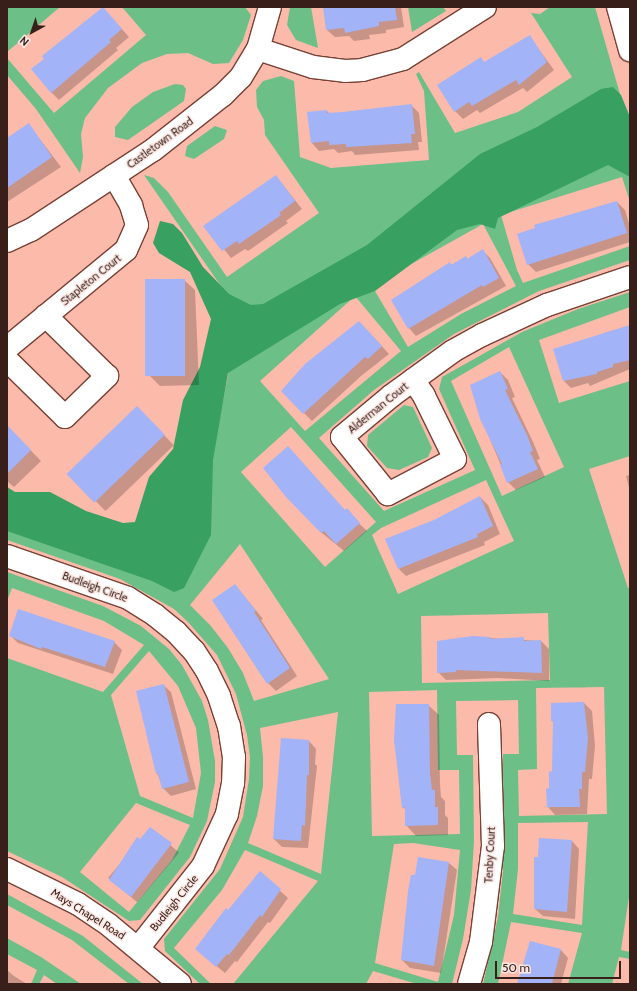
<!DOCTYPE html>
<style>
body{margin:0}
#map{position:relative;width:637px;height:991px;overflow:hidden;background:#fbbaaa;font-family:Cabin,sans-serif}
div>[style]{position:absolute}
.green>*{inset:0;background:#6dbf88}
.forest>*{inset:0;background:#38a061}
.shadow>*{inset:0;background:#0003;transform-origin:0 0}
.building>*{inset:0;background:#a2b3f8;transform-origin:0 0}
.roads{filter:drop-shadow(1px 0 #784135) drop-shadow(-1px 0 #784135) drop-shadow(0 1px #784135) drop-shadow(0 -1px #784135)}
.minor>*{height:22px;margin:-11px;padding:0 11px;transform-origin:11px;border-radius:11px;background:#fff}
span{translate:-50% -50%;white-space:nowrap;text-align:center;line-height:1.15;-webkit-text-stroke:3px #fce7e2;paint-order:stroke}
.street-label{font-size:11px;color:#381f1a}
.frame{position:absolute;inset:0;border:8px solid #381f1a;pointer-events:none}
.north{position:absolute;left:12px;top:12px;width:40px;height:40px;-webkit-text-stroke:3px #fce7e2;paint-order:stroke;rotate:220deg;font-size:11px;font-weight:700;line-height:16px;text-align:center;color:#381f1a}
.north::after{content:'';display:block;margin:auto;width:14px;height:18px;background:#381f1a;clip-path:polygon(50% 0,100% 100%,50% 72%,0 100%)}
.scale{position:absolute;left:495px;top:961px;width:126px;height:18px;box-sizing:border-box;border:2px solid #381f1a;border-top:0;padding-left:5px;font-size:12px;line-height:14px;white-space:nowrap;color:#381f1a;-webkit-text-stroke:3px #fce7e2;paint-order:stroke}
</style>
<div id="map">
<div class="green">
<div style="clip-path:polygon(7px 7px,60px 7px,7px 52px)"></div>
<div style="clip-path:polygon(122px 7px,245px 7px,251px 15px,243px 40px,229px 63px,213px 64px,188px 53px,167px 54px,142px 63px,108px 88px,85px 118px,81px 134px,83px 157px,80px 173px,36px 109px,7px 75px,7px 58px,54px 113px,146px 35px)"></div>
<div style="clip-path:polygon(290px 7px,311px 7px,318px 48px,296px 40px,287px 25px)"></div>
<div style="clip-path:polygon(408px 7px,443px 7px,446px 11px,412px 32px)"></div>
<div style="clip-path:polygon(evenodd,550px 7px,595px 7px,630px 129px,630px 202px,622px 177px,501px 215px,517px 270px,523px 283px,630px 246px,630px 260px,539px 291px,454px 334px,374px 390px,319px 438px,384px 511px,475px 470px,439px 389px,442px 377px,522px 332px,578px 309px,630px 292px,630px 307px,539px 340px,559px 403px,630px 381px,630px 456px,589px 469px,628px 588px,630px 588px,630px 890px,621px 950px,630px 952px,630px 959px,619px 957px,612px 984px,568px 984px,582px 933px,511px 922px,498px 984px,483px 984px,498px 917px,503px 871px,503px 754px,519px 754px,518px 700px,456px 701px,457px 755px,473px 755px,474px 841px,471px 890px,463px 939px,452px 984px,417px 984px,373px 971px,366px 984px,233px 984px,318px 881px,245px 850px,222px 890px,174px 948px,211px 984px,200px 984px,165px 951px,164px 939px,220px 869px,243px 817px,249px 779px,250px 757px,247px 735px,236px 694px,217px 655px,188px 622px,174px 609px,120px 579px,7px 540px,7px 516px,189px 578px,235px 339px,250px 328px,144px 175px,154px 178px,168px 192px,227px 277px,319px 213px,265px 135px,264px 120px,257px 107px,256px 90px,263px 81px,281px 76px,294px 81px,300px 157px,331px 168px,429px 160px,424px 91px,416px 74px,419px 72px,455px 133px,518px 112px,572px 77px,531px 13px,540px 14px,550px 7px,483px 224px,516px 286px,461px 314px,408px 347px,372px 286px,483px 224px,550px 7px,355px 296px,401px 351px,305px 431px,260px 381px,355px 296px,550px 7px,509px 347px,564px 467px,502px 496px,451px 381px,509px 347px,550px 7px,291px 427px,376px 522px,325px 567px,241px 472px,291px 427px,550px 7px,486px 480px,514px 541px,398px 594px,372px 535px,381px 528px,486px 480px,550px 7px,240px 544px,329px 679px,254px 701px,243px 673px,228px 648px,210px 625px,190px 605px,240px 544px,550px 7px,548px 613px,550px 680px,422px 683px,421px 616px,548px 613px,550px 7px,604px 687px,607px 814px,519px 816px,518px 770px,537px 769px,536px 688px,604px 687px,550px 7px,437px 690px,438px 770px,459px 770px,460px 834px,372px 836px,369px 692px,437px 690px,550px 7px,338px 712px,321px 874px,248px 843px,257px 816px,263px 786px,263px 757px,260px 728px,338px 712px,550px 7px,588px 822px,582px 925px,513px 914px,518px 869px,518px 823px,588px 822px,550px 7px,413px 843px,460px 850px,454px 915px,438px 982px,375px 963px,394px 844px,413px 843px)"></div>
<div style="clip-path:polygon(175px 84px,183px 85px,186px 89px,184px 101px,128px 140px,115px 137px,115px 127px,132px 107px,153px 92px)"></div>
<div style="clip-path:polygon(215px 126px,227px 130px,224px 139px,194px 159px,185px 156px,187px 146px)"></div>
<div style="clip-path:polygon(404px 405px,413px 407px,432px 448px,428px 457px,399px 470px,387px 468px,367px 446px,368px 435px)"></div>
<div style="clip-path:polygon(evenodd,7px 572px,103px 606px,141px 626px,169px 649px,182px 665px,202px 701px,208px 720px,215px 761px,215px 782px,207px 821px,190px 857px,140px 920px,129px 921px,62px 877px,7px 851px,7px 658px,103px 692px,144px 645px,104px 621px,12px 588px,7px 601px,7px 572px,149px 651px,178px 686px,196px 728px,201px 773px,193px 818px,140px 796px,111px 695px,149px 651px,7px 572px,136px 803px,190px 825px,172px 860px,129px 912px,80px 872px,136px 803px)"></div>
<div style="clip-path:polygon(7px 894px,83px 936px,143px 984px,129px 984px,72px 940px,7px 905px)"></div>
<div style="clip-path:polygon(7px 938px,41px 957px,81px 984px,57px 984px,44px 975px,39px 984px,31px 984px,37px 970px,7px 954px)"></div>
</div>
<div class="forest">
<div style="clip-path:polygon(613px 87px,621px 95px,630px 117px,630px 177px,608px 165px,498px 218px,495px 229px,480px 224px,457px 230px,375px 291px,340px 304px,228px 373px,213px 460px,211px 535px,184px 588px,174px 592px,152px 581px,7px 531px,7px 487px,15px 492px,50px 492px,86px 511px,123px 523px,135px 522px,149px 477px,173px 449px,183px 400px,200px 367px,211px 319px,190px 272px,159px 253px,153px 243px,160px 221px,173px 224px,182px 233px,203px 267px,229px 294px,251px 305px,263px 304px,367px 245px,480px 154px,537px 127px,601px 89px)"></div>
</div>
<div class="shadow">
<div style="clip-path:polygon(324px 7px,401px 7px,404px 27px,386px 30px,386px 33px,369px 35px,370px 39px,354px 41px,349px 36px,335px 37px,327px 30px)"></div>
<div style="clip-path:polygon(103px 8px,129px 37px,116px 48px,118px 50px,59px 100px,51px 92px)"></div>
<div style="clip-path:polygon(529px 36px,554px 70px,527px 92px,523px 88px,480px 113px,477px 110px,463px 119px,455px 111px,480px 58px,485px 63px)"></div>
<div style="clip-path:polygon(411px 105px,419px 113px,422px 142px,418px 142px,419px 150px,355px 155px,352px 151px,338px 153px,334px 149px,319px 151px,312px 143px,327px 111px,330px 114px)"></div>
<div style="clip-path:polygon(29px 125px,61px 167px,7px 202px,7px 139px)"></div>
<div style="clip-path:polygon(276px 176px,302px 209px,286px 221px,288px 223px,248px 251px,245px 249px,231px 258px,205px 226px)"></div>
<div style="clip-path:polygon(617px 202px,625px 210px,630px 227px,630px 242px,536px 272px,528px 264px)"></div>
<div style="clip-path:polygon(483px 251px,490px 258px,506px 286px,416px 336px,409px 328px,450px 264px,452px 265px,466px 257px,468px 260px)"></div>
<div style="clip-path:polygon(184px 280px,195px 290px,199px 385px,160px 386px,150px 376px)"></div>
<div style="clip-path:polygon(630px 326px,630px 369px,590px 386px,588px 383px,571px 388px,564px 381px,604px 333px)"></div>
<div style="clip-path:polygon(367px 330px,389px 354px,361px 376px,312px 421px,282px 391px)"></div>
<div style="clip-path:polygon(500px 372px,508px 380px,515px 397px,512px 398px,534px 444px,540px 459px,537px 460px,545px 477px,516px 490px,508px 482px,481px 418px)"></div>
<div style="left:137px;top:407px;width:53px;height:95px;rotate:46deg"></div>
<div style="clip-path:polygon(7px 426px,41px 461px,14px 487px,7px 481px)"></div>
<div style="clip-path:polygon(265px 468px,346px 511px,367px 531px,344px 551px,322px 533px)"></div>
<div style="clip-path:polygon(630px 475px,630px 491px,626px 476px)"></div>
<div style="clip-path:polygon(480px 497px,488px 505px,500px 534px,484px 542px,485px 545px,406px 576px,399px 569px,434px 521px)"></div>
<div style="clip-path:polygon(235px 585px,263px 619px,261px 620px,297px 676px,276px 691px,268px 683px,213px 600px)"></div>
<div style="clip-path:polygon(10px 635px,114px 642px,122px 650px,113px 674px,18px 643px)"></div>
<div style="clip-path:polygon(489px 638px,541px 641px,549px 649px,549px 681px,498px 678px,446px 680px,438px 672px)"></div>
<div style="clip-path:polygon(163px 685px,171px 692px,196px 789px,171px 796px,163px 788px,157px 773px)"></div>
<div style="clip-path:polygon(584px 703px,592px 711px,595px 746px,592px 779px,589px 779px,587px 814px,555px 815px,548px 807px,547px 790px,550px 789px,553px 772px,554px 723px,552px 721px)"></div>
<div style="clip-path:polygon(428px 705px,439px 715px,440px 784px,441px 797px,445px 801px,445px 815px,448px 818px,448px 835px,416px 836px,406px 825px,406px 810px,403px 807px)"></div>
<div style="clip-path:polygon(309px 741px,316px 749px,315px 764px,317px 766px,308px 848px,282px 847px,274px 839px)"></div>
<div style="left:150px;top:828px;width:38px;height:65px;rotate:40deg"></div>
<div style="clip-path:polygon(572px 841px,579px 849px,575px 919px,543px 916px,535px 909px)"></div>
<div style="clip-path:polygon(449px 863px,457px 870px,441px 973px,410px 968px,402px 960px,416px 876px)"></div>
<div style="clip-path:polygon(260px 873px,288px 898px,270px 923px,268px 922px,237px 962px,235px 961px,225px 973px,204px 956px,228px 911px)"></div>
<div style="clip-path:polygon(561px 950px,568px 958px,561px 984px,518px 984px)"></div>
<div style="clip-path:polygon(7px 970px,14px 976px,27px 984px,7px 984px)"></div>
</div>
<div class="building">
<div style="clip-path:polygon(103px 7px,122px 29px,109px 40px,111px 42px,51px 93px,31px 69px,44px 59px,42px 56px)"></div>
<div style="clip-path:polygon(323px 7px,395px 7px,397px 20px,379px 22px,379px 26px,345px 33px,344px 28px,326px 30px)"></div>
<div style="clip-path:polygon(530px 35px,547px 62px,519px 85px,516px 80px,472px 106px,469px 102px,454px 112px,437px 85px,481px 57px,484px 62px)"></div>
<div style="clip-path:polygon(412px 104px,415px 134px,411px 134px,412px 143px,346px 147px,346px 144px,329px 145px,329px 141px,311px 143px,307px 112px,327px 110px,327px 113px,343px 112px)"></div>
<div style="clip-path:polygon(29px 123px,52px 157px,7px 188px,7px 138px)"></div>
<div style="clip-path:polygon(276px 175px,295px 201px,279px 213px,281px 215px,239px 244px,237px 241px,222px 251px,203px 226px)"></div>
<div style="clip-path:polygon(617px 201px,627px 233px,527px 265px,517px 234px,535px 228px,534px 225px)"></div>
<div style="clip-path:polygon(483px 249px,499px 278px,483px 287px,482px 285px,408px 329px,391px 300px,450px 262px,451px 265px,466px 256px,467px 259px)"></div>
<div style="left:145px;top:279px;width:40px;height:97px"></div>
<div style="clip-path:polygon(359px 321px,382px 346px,368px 359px,365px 357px,303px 414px,281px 391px,305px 364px)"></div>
<div style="clip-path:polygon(630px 325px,630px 360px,613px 364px,613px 367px,597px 372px,597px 374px,563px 381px,553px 349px)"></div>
<div style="clip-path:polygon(500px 371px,508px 389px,505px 390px,527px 435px,533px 451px,530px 452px,538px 469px,507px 483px,500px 465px,502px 464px,480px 419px,470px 385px)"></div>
<div style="left:137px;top:406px;width:40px;height:98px;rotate:46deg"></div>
<div style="clip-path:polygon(7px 425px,31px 450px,7px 474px)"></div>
<div style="clip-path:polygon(288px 446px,345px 510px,347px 508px,360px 523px,336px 544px,324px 531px,321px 533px,286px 497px,263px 468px)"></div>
<div style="clip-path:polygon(480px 496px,493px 526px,477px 534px,478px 537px,398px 569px,385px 539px,434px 520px)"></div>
<div style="clip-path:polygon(235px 584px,256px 611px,254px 612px,290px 668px,267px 684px,212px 600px)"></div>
<div style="clip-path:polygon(18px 609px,115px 641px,105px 667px,42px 647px,41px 649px,9px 636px)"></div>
<div style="clip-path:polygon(473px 636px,490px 637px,490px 639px,524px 637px,524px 641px,541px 640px,542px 673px,456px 670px,456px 672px,437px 673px,437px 641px)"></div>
<div style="clip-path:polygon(164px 684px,189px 782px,162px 789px,158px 773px,156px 774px,136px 691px)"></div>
<div style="clip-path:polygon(584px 702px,588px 738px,585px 772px,582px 772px,582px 789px,579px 789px,580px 807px,547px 807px,546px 789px,549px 788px,549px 772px,552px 771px,553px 721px,551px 721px,551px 703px)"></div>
<div style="clip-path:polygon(396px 704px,429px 704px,430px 773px,432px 790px,435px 790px,435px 807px,438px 807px,438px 825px,405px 826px,405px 807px,402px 808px,394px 740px)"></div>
<div style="clip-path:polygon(281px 738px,309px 740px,309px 775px,307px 775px,305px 826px,302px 825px,301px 841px,273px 839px)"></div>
<div style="clip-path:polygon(150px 827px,172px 843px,131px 897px,109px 880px,137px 837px,140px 839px)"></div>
<div style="clip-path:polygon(539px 838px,572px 840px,567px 912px,534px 909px,534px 857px,538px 857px)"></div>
<div style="clip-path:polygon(418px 857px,449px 862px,434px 966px,401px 960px,408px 891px,411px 875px,415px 875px)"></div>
<div style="clip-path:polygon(260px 871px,281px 889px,262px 917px,260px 915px,229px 955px,227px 954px,216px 967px,195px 949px,226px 908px,228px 910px)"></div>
<div style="clip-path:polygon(530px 941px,561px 949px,552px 984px,517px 984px)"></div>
</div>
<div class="roads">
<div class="minor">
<div style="left:618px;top:7px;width:45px;rotate:74.4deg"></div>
<div style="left:258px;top:49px;width:58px;rotate:18.1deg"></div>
<div style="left:313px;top:67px;width:32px;rotate:7deg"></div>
<div style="left:345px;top:71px;width:17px;rotate:-3deg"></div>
<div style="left:362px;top:70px;width:42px;rotate:-15deg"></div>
<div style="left:403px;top:59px;width:97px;rotate:-32.4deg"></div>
<div style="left:7px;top:241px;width:26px;rotate:-25deg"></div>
<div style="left:31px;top:230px;width:146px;rotate:-33.3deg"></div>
<div style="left:153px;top:150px;width:89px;rotate:-38.2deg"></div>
<div style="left:223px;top:95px;width:25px;rotate:-45deg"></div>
<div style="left:241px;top:77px;width:33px;rotate:-59deg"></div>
<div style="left:258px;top:49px;width:44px;rotate:-74.1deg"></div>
<div style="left:7px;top:348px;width:154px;rotate:-39.5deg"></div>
<div style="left:126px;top:250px;width:27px;rotate:-66deg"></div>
<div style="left:137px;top:225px;width:21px;rotate:-107deg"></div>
<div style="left:131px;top:205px;width:34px;rotate:-120deg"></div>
<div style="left:7px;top:360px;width:81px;rotate:44.5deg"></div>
<div style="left:65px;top:417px;width:59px;rotate:-44.3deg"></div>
<div style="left:107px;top:376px;width:86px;rotate:-135.5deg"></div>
<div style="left:413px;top:380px;width:19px;rotate:55deg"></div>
<div style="left:424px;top:396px;width:70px;rotate:63.8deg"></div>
<div style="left:455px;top:459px;width:76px;rotate:152.4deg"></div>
<div style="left:388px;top:494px;width:73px;rotate:-128.9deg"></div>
<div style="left:342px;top:437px;width:64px;rotate:-39.9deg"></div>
<div style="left:391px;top:396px;width:27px;rotate:-36deg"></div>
<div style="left:413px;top:380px;width:49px;rotate:-35.9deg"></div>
<div style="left:453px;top:351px;width:33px;rotate:-29deg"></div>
<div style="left:482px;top:335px;width:72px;rotate:-24.8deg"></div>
<div style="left:547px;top:305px;width:88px;rotate:-18.6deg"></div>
<div style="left:7px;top:556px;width:128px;rotate:19.1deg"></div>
<div style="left:128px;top:598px;width:32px;rotate:32deg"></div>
<div style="left:155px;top:615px;width:27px;rotate:39deg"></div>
<div style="left:176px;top:632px;width:26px;rotate:47deg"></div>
<div style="left:194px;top:651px;width:24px;rotate:57deg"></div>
<div style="left:207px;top:671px;width:28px;rotate:64deg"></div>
<div style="left:219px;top:696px;width:32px;rotate:72deg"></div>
<div style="left:229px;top:726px;width:31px;rotate:81deg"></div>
<div style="left:234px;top:757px;width:26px;rotate:92deg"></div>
<div style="left:233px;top:783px;width:32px;rotate:101deg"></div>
<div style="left:227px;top:814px;width:57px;rotate:114.8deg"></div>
<div style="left:203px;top:866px;width:103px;rotate:128.3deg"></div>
<div style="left:7px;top:869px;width:79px;rotate:26.2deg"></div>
<div style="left:78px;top:904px;width:37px;rotate:34deg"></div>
<div style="left:109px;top:925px;width:92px;rotate:39.7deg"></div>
<div style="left:469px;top:984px;width:44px;rotate:-74.1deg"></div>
<div style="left:481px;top:942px;width:97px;rotate:-82.9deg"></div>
<div style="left:493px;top:846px;width:122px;rotate:-91.9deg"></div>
</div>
</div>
<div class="street-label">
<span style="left:160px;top:143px;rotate:-36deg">Castletown Road</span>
<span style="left:91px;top:280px;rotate:-39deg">Stapleton Court</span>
<span style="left:378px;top:408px;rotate:-39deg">Alderman Court</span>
<span style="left:95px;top:587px;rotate:20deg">Budleigh Circle</span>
<span style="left:490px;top:855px;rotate:-87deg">Tenby Court</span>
<span style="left:174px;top:903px;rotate:-51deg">Budleigh Circle</span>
<span style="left:88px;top:914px;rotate:32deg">Mays Chapel Road</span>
</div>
<div class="frame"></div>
<div class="north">N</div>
<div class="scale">50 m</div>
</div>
